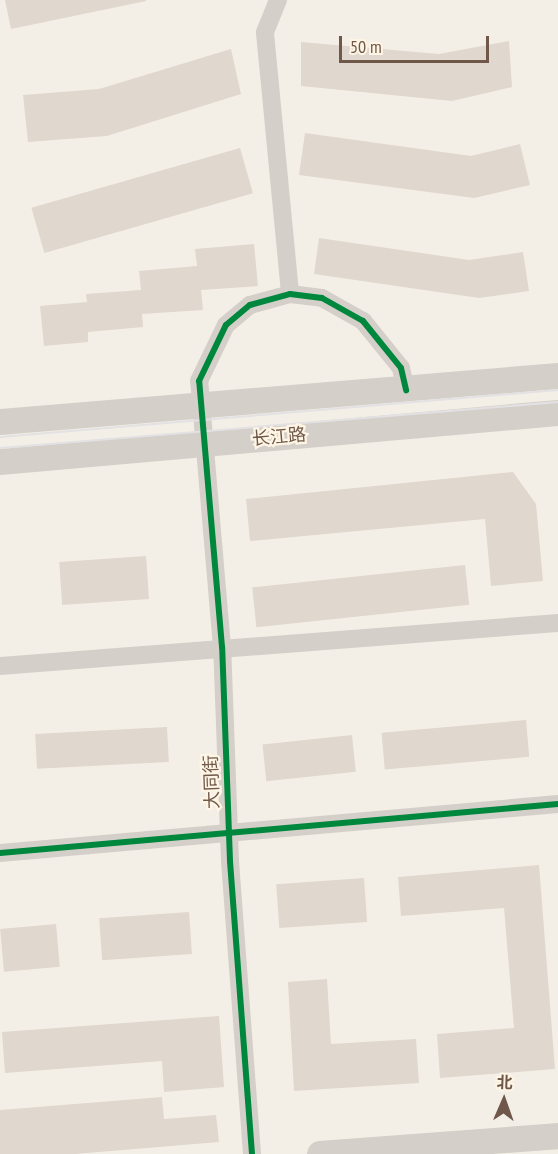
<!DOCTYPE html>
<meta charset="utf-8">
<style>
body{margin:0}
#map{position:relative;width:558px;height:1154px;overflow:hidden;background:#f4efe6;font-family:"PT Sans Narrow","Noto Sans SC",sans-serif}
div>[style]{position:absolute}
.building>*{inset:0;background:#e0d7ce;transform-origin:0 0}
.street>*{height:18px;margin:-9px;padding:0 9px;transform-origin:9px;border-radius:9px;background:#d5cfc9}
.secondary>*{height:26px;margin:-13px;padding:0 13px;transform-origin:13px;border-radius:13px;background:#d5cfc9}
.tram>*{height:1.5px;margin:-0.75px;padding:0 0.75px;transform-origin:0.75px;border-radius:0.75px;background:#e3e1e3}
.cycleway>*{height:6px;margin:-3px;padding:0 3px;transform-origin:3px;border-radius:3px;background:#00873e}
span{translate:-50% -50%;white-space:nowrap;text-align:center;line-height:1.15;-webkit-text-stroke:4.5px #fef5e5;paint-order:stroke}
.street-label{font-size:18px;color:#6f5849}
.north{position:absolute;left:474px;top:1070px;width:60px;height:60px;-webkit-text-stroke:4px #fef5e5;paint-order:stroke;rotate:2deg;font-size:16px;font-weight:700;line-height:24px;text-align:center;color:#6f5849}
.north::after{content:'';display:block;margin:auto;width:21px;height:27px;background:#6f5849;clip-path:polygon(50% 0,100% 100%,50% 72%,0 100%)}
.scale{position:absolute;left:339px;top:36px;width:150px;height:27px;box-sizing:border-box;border:3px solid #6f5849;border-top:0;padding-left:8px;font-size:18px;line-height:21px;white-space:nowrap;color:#6f5849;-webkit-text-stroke:4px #fef5e5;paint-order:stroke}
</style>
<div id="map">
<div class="building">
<div style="clip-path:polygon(5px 0,146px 0,146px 1px,11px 29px)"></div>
<div style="clip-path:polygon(509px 41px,512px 87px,452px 101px,301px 86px,301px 42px,439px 54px)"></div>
<div style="clip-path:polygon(231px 49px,241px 94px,107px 136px,28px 142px,23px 95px,99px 89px)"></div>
<div style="clip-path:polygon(305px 133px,471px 156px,520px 144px,530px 185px,474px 198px,299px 175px)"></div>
<div style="left:240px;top:148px;width:47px;height:217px;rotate:74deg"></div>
<div style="clip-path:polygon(319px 238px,469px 260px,523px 252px,529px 291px,479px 298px,314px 274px)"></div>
<div style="clip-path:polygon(254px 244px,258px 286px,201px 290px,203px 310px,142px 314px,143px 327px,88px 332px,88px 342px,44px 346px,40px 306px,87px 302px,86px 294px,141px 290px,139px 271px,197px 266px,195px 249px)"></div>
<div style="clip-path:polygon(513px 472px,536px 504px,543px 581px,491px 586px,485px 519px,250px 541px,246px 499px)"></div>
<div style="left:146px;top:556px;width:43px;height:87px;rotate:86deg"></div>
<div style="left:465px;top:565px;width:40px;height:214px;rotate:84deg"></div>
<div style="left:526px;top:720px;width:37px;height:145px;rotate:85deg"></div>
<div style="left:167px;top:727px;width:35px;height:132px;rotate:87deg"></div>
<div style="left:352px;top:735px;width:37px;height:90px;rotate:84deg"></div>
<div style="clip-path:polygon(539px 865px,555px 1069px,440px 1078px,437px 1034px,514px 1028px,504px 908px,401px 916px,398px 877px)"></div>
<div style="left:364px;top:878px;width:44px;height:88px;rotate:86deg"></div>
<div style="left:189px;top:912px;width:42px;height:90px;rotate:86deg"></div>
<div style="left:56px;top:924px;width:43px;height:56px;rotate:85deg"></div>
<div style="clip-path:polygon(327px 979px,331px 1044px,416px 1039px,419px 1083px,294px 1091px,288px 982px)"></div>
<div style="clip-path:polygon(219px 1016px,224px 1087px,164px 1092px,162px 1061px,5px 1073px,2px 1032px)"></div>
<div style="clip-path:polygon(162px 1097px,164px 1119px,216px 1115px,219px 1142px,75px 1154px,0 1154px,0 1110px)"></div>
</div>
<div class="street">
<div style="left:278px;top:0;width:35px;rotate:112deg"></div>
<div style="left:265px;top:33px;width:262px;rotate:84.5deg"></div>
<div style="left:0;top:666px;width:560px;rotate:-4.41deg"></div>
<div style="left:0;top:853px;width:560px;rotate:-5.02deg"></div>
<div style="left:252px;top:1154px;width:294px;rotate:-94.3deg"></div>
<div style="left:230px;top:861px;width:214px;rotate:-92.1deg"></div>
<div style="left:222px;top:647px;width:267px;rotate:-94.9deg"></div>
<div style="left:199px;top:381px;width:62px;rotate:-64.3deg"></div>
<div style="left:226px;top:325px;width:31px;rotate:-40deg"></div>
<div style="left:250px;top:305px;width:41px;rotate:-15.4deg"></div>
<div style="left:290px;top:294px;width:32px;rotate:7deg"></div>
<div style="left:322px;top:298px;width:47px;rotate:29.3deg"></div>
<div style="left:363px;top:321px;width:60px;rotate:51deg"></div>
<div style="left:401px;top:368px;width:23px;rotate:77deg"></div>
</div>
<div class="secondary">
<div style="left:0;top:422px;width:560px;rotate:-4.71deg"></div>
<div style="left:0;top:462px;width:560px;rotate:-5.02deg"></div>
<div style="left:320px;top:1154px;width:239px;rotate:-4.3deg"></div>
</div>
<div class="tram">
<div style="left:0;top:437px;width:560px;rotate:-4.81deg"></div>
<div style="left:0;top:448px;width:560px;rotate:-4.71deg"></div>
</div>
<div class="cycleway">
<div style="left:0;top:853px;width:560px;rotate:-5.02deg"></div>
<div style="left:252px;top:1154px;width:294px;rotate:-94.3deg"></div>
<div style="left:230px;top:861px;width:214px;rotate:-92.1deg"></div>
<div style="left:222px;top:647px;width:267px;rotate:-94.9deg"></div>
<div style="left:199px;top:381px;width:62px;rotate:-64.3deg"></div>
<div style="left:226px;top:325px;width:31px;rotate:-40deg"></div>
<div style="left:250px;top:305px;width:41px;rotate:-15.4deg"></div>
<div style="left:290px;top:294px;width:32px;rotate:7deg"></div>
<div style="left:322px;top:298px;width:47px;rotate:29.3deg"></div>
<div style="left:363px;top:321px;width:60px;rotate:51deg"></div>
<div style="left:401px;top:368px;width:23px;rotate:77deg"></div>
</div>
<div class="street-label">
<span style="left:279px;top:437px;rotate:-5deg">长江路</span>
<span style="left:212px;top:782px;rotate:-92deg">大同街</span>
</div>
<div class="north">北</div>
<div class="scale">50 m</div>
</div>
